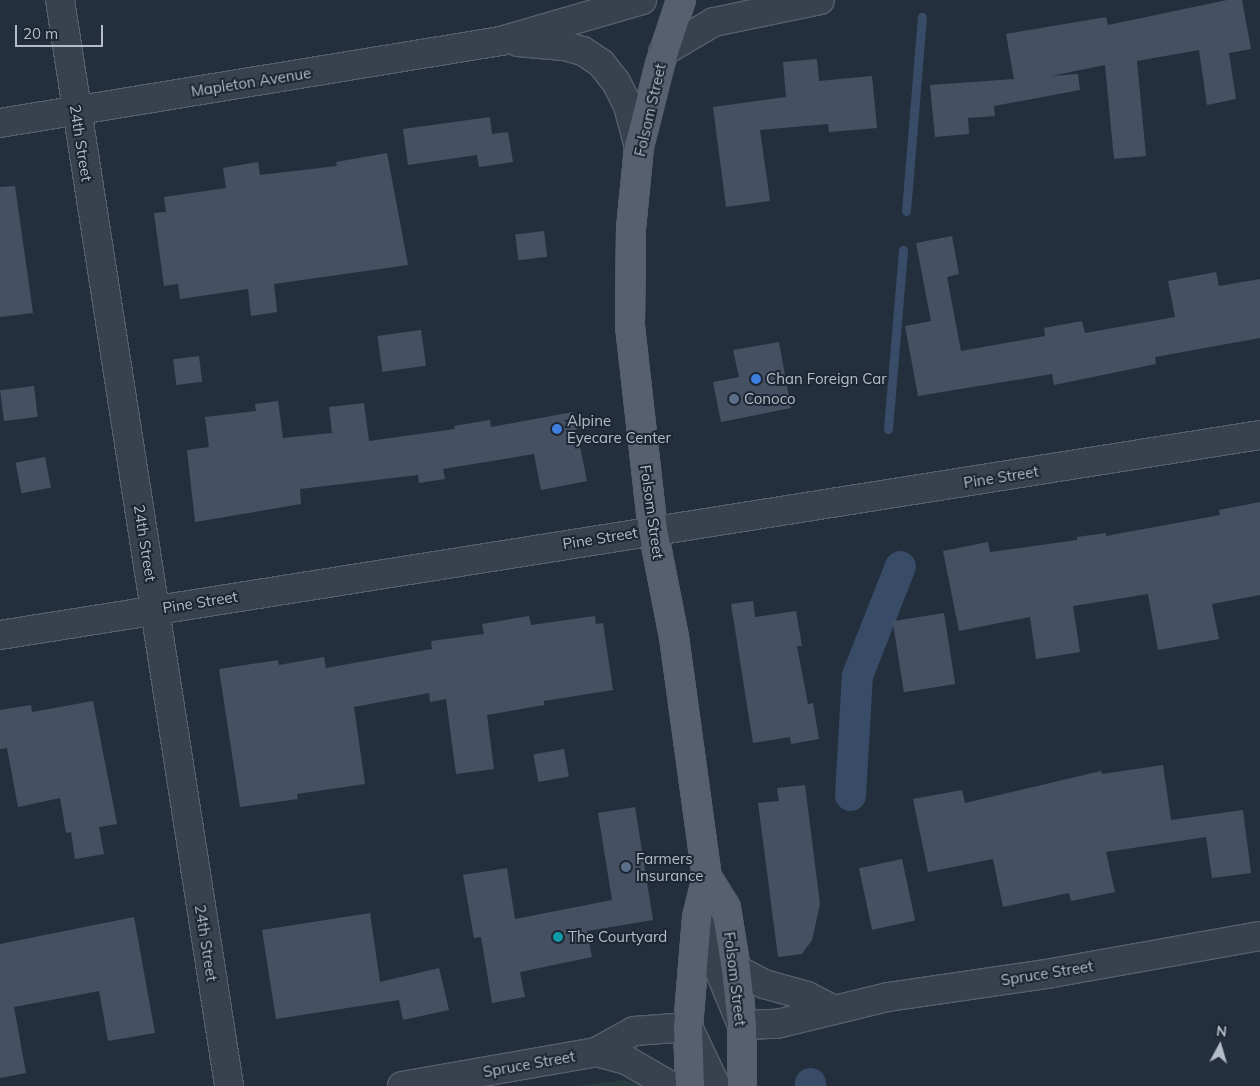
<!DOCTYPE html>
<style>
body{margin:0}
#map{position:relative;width:1260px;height:1086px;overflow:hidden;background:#242f3e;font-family:Mulish,sans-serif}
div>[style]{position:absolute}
.green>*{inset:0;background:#263c3f}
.stream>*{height:9px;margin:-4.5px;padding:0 4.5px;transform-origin:4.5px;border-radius:4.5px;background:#394c67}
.canal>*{height:31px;margin:-15.5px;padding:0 15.5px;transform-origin:15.5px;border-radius:15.5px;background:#394c67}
.building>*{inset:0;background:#455162;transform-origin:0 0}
.roads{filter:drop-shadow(1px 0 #565f6c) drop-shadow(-1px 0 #565f6c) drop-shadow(0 1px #565f6c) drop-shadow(0 -1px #565f6c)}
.minor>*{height:28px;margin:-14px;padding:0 14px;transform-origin:14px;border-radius:14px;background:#38414e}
.major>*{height:28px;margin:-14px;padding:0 14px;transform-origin:14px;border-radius:14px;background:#56606e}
.dots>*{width:14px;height:14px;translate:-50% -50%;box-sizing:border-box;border:2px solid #1d2633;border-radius:50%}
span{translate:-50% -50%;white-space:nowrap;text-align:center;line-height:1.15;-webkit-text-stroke:4px #1d2633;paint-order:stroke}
.street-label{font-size:15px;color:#b4bcc9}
.poi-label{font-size:15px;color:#b4bcc9}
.left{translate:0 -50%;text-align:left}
.north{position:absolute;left:1195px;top:1021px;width:50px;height:50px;-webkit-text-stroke:4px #1d2633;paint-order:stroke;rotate:6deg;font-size:14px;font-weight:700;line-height:20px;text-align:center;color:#b4bcc9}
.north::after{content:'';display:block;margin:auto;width:18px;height:22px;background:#b4bcc9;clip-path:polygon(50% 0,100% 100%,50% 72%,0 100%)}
.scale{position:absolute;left:15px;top:25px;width:88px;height:22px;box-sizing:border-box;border:2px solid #b4bcc9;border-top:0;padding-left:6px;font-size:15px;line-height:18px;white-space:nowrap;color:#b4bcc9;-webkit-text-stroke:4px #1d2633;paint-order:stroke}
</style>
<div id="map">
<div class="green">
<div style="clip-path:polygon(624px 1080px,647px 1086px,578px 1086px)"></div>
</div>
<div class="stream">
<div style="left:906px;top:211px;width:195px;rotate:-85.3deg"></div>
<div style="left:888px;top:429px;width:180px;rotate:-85.2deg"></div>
</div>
<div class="canal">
<div style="left:850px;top:795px;width:120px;rotate:-86.7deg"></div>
<div style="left:857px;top:675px;width:117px;rotate:-68.5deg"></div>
<div style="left:810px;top:1086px;width:3px;rotate:-90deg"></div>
</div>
<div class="building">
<div style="clip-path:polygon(1227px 0,1242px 0,1251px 49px,1229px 53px,1236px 99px,1207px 105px,1199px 50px,1137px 61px,1146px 156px,1114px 159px,1105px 65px,1051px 76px,1078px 74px,1080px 90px,994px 106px,995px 116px,968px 118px,969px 134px,935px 137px,930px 85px,1014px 79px,1006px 34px,1106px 17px,1108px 25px)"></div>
<div style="clip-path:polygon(817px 59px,819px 81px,872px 76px,877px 128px,829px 132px,828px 124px,760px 130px,770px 201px,726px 207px,713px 107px,786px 97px,783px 62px)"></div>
<div style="clip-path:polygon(490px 117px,492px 134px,508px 132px,513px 162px,479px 167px,477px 155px,408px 165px,403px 129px)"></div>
<div style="clip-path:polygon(387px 153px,408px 265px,274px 284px,277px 312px,251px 316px,248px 289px,180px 299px,178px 284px,164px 286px,154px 213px,166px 212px,164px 197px,226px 188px,223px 168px,258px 162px,260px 175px,337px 166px,336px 162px)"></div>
<div style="clip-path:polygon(15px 186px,33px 313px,0 317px,0 187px)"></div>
<div style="left:544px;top:231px;width:26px;height:29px;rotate:83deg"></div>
<div style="clip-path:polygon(952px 236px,959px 274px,947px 277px,961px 351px,1045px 336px,1044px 328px,1082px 321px,1085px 333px,1175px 317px,1168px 281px,1216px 272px,1219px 286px,1260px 279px,1260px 338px,1155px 357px,1156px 364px,1054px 385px,1052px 374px,918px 396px,905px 326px,931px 321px,916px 243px)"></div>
<div style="left:421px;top:330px;width:36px;height:44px;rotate:82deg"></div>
<div style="clip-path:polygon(779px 342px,791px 408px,721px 422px,713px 382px,739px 377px,733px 350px)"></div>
<div style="left:199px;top:356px;width:26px;height:26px;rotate:83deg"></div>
<div style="left:34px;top:386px;width:31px;height:34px;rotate:83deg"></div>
<div style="clip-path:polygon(278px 401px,283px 438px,332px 433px,329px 407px,364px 403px,369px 441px,455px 429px,454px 426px,490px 420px,491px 427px,573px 412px,587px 481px,541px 490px,534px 454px,443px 469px,445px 479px,419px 483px,418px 475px,300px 489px,301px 504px,195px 522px,187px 450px,209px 447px,205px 417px,256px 411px,255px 404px)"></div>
<div style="left:45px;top:457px;width:31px;height:30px;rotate:79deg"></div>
<div style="clip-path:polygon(1260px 502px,1260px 595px,1212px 604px,1219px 639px,1158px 650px,1148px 594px,1073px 606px,1080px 652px,1036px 659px,1030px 617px,959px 631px,943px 551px,988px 542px,990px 552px,1077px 540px,1077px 537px,1106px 533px,1106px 536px,1220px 515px,1219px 510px)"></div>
<div style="clip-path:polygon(753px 601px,755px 617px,796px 611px,802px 646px,797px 646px,808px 704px,813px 703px,819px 739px,791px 744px,790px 737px,753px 743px,731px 604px)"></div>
<div style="left:944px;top:613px;width:72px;height:52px;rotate:81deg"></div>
<div style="clip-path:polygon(529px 616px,531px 625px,595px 616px,596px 624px,603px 623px,613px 690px,544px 701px,544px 705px,487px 715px,494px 769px,456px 774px,446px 699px,430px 702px,429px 693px,354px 707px,365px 784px,297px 794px,298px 799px,240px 807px,219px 669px,278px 660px,279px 665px,324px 657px,326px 668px,432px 649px,431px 641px,484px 634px,482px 624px)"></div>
<div style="clip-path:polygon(93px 701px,117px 824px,99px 827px,104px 854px,75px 859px,71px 832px,66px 833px,60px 798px,18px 807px,7px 748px,0 749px,0 710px,31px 705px,32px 712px)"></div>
<div style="left:564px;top:749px;width:28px;height:31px;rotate:80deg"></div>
<div style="clip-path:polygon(1163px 765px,1171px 820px,1243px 810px,1251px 873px,1212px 878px,1206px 837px,1106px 852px,1115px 892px,1071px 901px,1069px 893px,1003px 907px,993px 859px,928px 872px,913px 799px,962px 790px,965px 803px,1101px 771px,1102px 774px)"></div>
<div style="clip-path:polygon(805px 785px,820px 904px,812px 940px,802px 954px,778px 957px,758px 803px,779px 801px,777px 788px)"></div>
<div style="clip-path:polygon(635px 807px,653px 920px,587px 931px,592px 957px,520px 972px,525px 997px,492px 1003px,481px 937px,474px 938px,463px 875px,507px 868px,515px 919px,612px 900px,598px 813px)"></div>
<div style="left:902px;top:859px;width:63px;height:44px;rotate:78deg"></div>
<div style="clip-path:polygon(370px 913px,380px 982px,439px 968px,449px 1010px,403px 1020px,399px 1000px,276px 1019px,262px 930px)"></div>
<div style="clip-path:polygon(134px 917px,155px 1033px,108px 1041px,99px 991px,14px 1007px,26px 1073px,0 1078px,0 944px)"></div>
</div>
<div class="roads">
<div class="minor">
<div style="left:60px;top:0;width:1099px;rotate:81.15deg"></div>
<div style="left:518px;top:42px;width:46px;rotate:5deg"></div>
<div style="left:564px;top:46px;width:20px;rotate:15deg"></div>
<div style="left:583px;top:51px;width:22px;rotate:34deg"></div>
<div style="left:601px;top:63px;width:24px;rotate:52deg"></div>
<div style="left:616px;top:82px;width:27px;rotate:63deg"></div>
<div style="left:628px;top:106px;width:42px;rotate:75deg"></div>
<div style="left:663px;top:52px;width:59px;rotate:-30.5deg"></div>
<div style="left:714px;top:22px;width:108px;rotate:-11.7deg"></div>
<div style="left:0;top:123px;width:508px;rotate:-9.3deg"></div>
<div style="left:501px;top:41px;width:147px;rotate:-16.2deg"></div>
<div style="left:0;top:635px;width:1276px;rotate:-9.02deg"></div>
<div style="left:697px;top:917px;width:117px;rotate:67.4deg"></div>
<div style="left:742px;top:1025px;width:35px;rotate:-2deg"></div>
<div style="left:777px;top:1024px;width:114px;rotate:-13.7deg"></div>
<div style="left:888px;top:997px;width:166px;rotate:-8.3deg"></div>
<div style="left:1052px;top:973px;width:211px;rotate:-10.1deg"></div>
<div style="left:736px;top:969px;width:32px;rotate:28deg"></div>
<div style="left:764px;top:984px;width:45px;rotate:15.6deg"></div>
<div style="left:807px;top:996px;width:30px;rotate:27deg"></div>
<div style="left:596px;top:1052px;width:31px;rotate:15deg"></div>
<div style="left:626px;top:1060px;width:52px;rotate:30deg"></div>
<div style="left:402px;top:1086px;width:197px;rotate:-9.9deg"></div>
<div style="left:596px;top:1052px;width:43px;rotate:-28.9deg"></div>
<div style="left:634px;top:1031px;width:54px;rotate:-4.2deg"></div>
<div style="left:688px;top:1027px;width:65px;rotate:64.6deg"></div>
</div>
<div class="major">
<div style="left:681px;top:0;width:67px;rotate:108.2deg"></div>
<div style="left:660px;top:64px;width:86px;rotate:104.2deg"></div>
<div style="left:639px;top:147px;width:82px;rotate:95.6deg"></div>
<div style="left:631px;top:229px;width:97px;rotate:90.6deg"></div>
<div style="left:630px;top:326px;width:205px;rotate:83.6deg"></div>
<div style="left:653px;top:530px;width:109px;rotate:78.9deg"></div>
<div style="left:674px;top:637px;width:242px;rotate:82.2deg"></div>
<div style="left:707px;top:877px;width:36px;rotate:58deg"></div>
<div style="left:726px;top:908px;width:62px;rotate:80.7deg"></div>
<div style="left:736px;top:969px;width:56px;rotate:83.9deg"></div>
<div style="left:742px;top:1025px;width:61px;rotate:90deg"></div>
<div style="left:690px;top:1086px;width:59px;rotate:-91.9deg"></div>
<div style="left:688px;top:1027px;width:110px;rotate:-85.3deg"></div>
<div style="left:697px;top:917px;width:41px;rotate:-76deg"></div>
</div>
</div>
<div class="dots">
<div style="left:756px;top:379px;background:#3f7fe0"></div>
<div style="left:734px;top:399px;background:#5c6f8a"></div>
<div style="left:557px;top:429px;background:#3f7fe0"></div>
<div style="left:626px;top:867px;background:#5c6f8a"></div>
<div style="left:558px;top:937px;background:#0f9aa8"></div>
</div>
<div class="street-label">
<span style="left:251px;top:82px;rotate:-9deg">Mapleton Avenue</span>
<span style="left:650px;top:110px;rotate:-77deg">Folsom Street</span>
<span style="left:81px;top:143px;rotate:81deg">24th Street</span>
<span style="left:1001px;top:477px;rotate:-9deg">Pine Street</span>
<span style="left:652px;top:512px;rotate:82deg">Folsom Street</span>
<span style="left:600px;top:538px;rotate:-9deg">Pine Street</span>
<span style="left:145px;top:543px;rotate:81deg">24th Street</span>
<span style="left:200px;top:602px;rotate:-9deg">Pine Street</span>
<span style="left:206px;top:943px;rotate:81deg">24th Street</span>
<span style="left:1047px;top:973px;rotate:-9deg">Spruce Street</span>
<span style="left:735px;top:979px;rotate:83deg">Folsom Street</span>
<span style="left:529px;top:1064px;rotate:-10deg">Spruce Street</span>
</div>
<div class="poi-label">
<span class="left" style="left:766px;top:379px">Chan Foreign Car</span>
<span class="left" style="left:744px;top:399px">Conoco</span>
<span class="left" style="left:567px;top:429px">Alpine<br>Eyecare Center</span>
<span class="left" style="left:636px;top:867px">Farmers<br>Insurance</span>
<span class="left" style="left:568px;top:937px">The Courtyard</span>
</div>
<div class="north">N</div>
<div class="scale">20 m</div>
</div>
